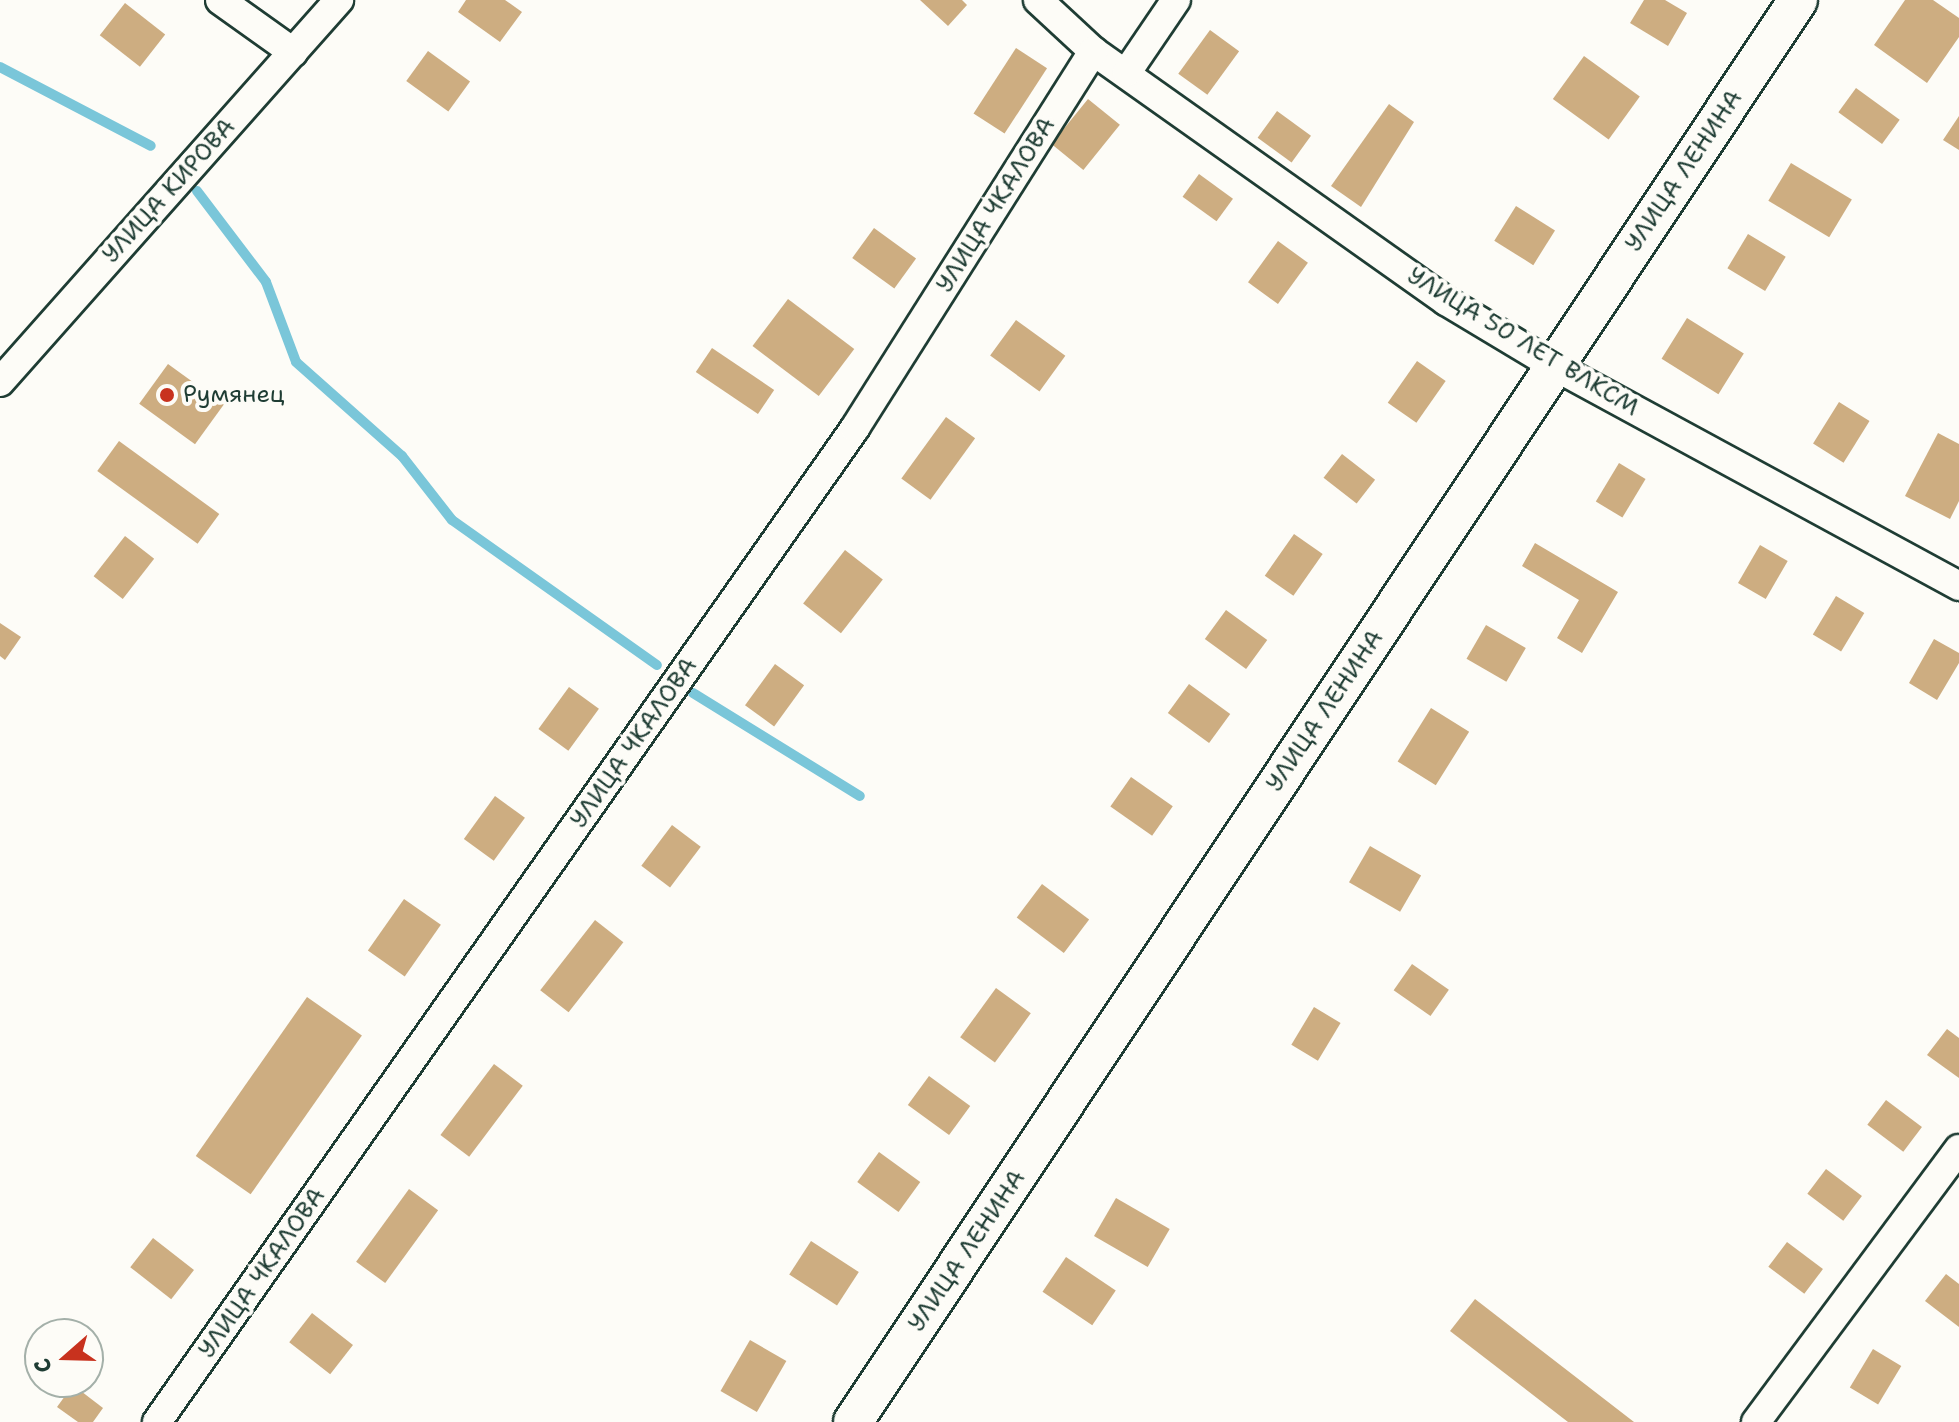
<!DOCTYPE html>
<meta charset="utf-8">
<style>
body{margin:0}
#map{position:relative;width:1959px;height:1422px;overflow:hidden;background:#fdfcf7;font-family:"Shantell Sans",sans-serif}
div>[style]{position:absolute}
.stream>*{height:10px;margin:-5px;padding:0 5px;transform-origin:5px;border-radius:5px;background:#7ac6d9}
.building>*{inset:0;background:#cdad81;transform-origin:0 0}
.roads{filter:drop-shadow(2px 0 #1f3d34) drop-shadow(-2px 0 #1f3d34) drop-shadow(0 2px #1f3d34) drop-shadow(0 -2px #1f3d34)}
.street>*{height:28px;margin:-14px;padding:0 14px;transform-origin:14px;border-radius:14px;background:#fdfcf7}
.secondary>*{height:38px;margin:-19px;padding:0 19px;transform-origin:19px;border-radius:19px;background:#fdfcf7}
.dots>*{width:22px;height:22px;translate:-50% -50%;box-sizing:border-box;border:4px solid #fdfcf7;border-radius:50%}
span{translate:-50% -50%;white-space:nowrap;text-align:center;line-height:1.15;-webkit-text-stroke:8px #fdfcf7;paint-order:stroke}
.street-label{font-size:24px;color:#1f3d34}
.poi-label{font-size:24px;color:#1f3d34}
.left{translate:0 -50%;text-align:left}
.north{position:absolute;left:24px;top:1318px;width:80px;height:80px;box-sizing:border-box;background:#fdfcf7;border:2px solid #a4b0a9;border-radius:50%;rotate:250deg;font-size:22px;font-weight:700;line-height:32px;text-align:center;color:#1f3d34}
.north::after{content:'';display:block;margin:auto;width:28px;height:36px;background:#c8321e;clip-path:polygon(50% 0,100% 100%,50% 72%,0 100%)}
</style>
<div id="map">
<div class="stream">
<div style="left:0;top:67px;width:170px;rotate:27.6deg"></div>
<div style="left:197px;top:191px;width:114px;rotate:52.8deg"></div>
<div style="left:266px;top:282px;width:85px;rotate:69.4deg"></div>
<div style="left:296px;top:362px;width:142px;rotate:41.6deg"></div>
<div style="left:402px;top:456px;width:81px;rotate:52deg"></div>
<div style="left:452px;top:520px;width:251px;rotate:35.3deg"></div>
<div style="left:693px;top:693px;width:196px;rotate:31.7deg"></div>
</div>
<div class="building">
<div style="clip-path:polygon(466px 0,505px 0,522px 12px,500px 42px,458px 12px)"></div>
<div style="clip-path:polygon(920px 0,962px 0,967px 5px,948px 26px)"></div>
<div style="clip-path:polygon(1644px 0,1665px 0,1687px 13px,1668px 46px,1630px 23px)"></div>
<div style="clip-path:polygon(1905px 0,1933px 0,1959px 18px,1959px 37px,1927px 83px,1874px 45px)"></div>
<div style="left:125px;top:3px;width:51px;height:41px;rotate:38deg"></div>
<div style="left:1210px;top:30px;width:36px;height:54px;rotate:36deg"></div>
<div style="left:1016px;top:48px;width:37px;height:78px;rotate:33deg"></div>
<div style="left:428px;top:51px;width:52px;height:37px;rotate:36deg"></div>
<div style="left:1584px;top:56px;width:69px;height:53px;rotate:36deg"></div>
<div style="left:1856px;top:88px;width:54px;height:30px;rotate:36deg"></div>
<div style="left:1088px;top:99px;width:41px;height:58px;rotate:39deg"></div>
<div style="clip-path:polygon(1389px 104px,1414px 122px,1361px 207px,1331px 186px)"></div>
<div style="left:1277px;top:111px;width:42px;height:33px;rotate:36deg"></div>
<div style="clip-path:polygon(1959px 116px,1959px 150px,1943px 140px)"></div>
<div style="left:1791px;top:163px;width:71px;height:44px;rotate:31deg"></div>
<div style="left:1199px;top:174px;width:42px;height:28px;rotate:36deg"></div>
<div style="left:1516px;top:206px;width:46px;height:41px;rotate:32deg"></div>
<div style="left:874px;top:228px;width:52px;height:37px;rotate:36deg"></div>
<div style="left:1748px;top:234px;width:44px;height:40px;rotate:31deg"></div>
<div style="left:1278px;top:241px;width:37px;height:51px;rotate:36deg"></div>
<div style="left:788px;top:299px;width:83px;height:59px;rotate:37deg"></div>
<div style="left:1687px;top:318px;width:67px;height:48px;rotate:32deg"></div>
<div style="left:1016px;top:320px;width:61px;height:44px;rotate:36deg"></div>
<div style="left:712px;top:348px;width:75px;height:29px;rotate:34deg"></div>
<div style="left:1417px;top:361px;width:35px;height:51px;rotate:35deg"></div>
<div style="left:168px;top:364px;width:69px;height:49px;rotate:36deg"></div>
<div style="left:1839px;top:402px;width:36px;height:49px;rotate:32deg"></div>
<div style="left:946px;top:417px;width:36px;height:76px;rotate:36deg"></div>
<div style="clip-path:polygon(1938px 433px,1959px 444px,1959px 501px,1950px 519px,1905px 496px)"></div>
<div style="left:119px;top:441px;width:124px;height:37px;rotate:36deg"></div>
<div style="left:1342px;top:454px;width:42px;height:30px;rotate:38deg"></div>
<div style="left:1619px;top:463px;width:31px;height:45px;rotate:31deg"></div>
<div style="left:1294px;top:534px;width:35px;height:51px;rotate:35deg"></div>
<div style="left:125px;top:536px;width:37px;height:51px;rotate:38deg"></div>
<div style="clip-path:polygon(1535px 543px,1618px 592px,1582px 653px,1557px 638px,1579px 600px,1522px 566px)"></div>
<div style="left:1760px;top:545px;width:32px;height:44px;rotate:30deg"></div>
<div style="left:845px;top:550px;width:48px;height:68px;rotate:38deg"></div>
<div style="left:1836px;top:596px;width:33px;height:45px;rotate:31deg"></div>
<div style="left:1226px;top:610px;width:51px;height:36px;rotate:36deg"></div>
<div style="clip-path:polygon(0 623px,21px 637px,5px 660px,0 656px)"></div>
<div style="left:1486px;top:625px;width:46px;height:39px;rotate:30deg"></div>
<div style="clip-path:polygon(1934px 639px,1959px 653px,1959px 663px,1937px 700px,1909px 683px)"></div>
<div style="left:775px;top:664px;width:36px;height:51px;rotate:36deg"></div>
<div style="left:1189px;top:684px;width:51px;height:36px;rotate:36deg"></div>
<div style="left:569px;top:687px;width:37px;height:52px;rotate:36deg"></div>
<div style="left:1431px;top:708px;width:45px;height:63px;rotate:32deg"></div>
<div style="left:1131px;top:777px;width:51px;height:36px;rotate:35deg"></div>
<div style="left:495px;top:796px;width:37px;height:53px;rotate:36deg"></div>
<div style="left:672px;top:825px;width:36px;height:51px;rotate:37deg"></div>
<div style="left:1370px;top:846px;width:59px;height:42px;rotate:30deg"></div>
<div style="left:1042px;top:884px;width:59px;height:42px;rotate:37deg"></div>
<div style="left:404px;top:899px;width:45px;height:63px;rotate:35deg"></div>
<div style="left:595px;top:920px;width:36px;height:89px;rotate:38deg"></div>
<div style="left:1412px;top:964px;width:45px;height:32px;rotate:35deg"></div>
<div style="left:996px;top:988px;width:43px;height:61px;rotate:36deg"></div>
<div style="left:307px;top:997px;width:67px;height:194px;rotate:35deg"></div>
<div style="left:1314px;top:1007px;width:31px;height:44px;rotate:31deg"></div>
<div style="clip-path:polygon(1947px 1029px,1959px 1038px,1959px 1078px,1927px 1055px)"></div>
<div style="left:494px;top:1064px;width:36px;height:89px;rotate:37deg"></div>
<div style="left:929px;top:1076px;width:51px;height:36px;rotate:36deg"></div>
<div style="left:1886px;top:1100px;width:45px;height:31px;rotate:37deg"></div>
<div style="left:879px;top:1152px;width:51px;height:37px;rotate:36deg"></div>
<div style="left:1826px;top:1169px;width:45px;height:31px;rotate:37deg"></div>
<div style="left:409px;top:1189px;width:36px;height:90px;rotate:36deg"></div>
<div style="left:1116px;top:1198px;width:62px;height:44px;rotate:30deg"></div>
<div style="left:153px;top:1238px;width:52px;height:37px;rotate:38deg"></div>
<div style="left:811px;top:1241px;width:57px;height:40px;rotate:33deg"></div>
<div style="left:1787px;top:1242px;width:45px;height:31px;rotate:37deg"></div>
<div style="left:1066px;top:1257px;width:60px;height:42px;rotate:34deg"></div>
<div style="clip-path:polygon(1946px 1274px,1959px 1284px,1959px 1327px,1925px 1301px)"></div>
<div style="clip-path:polygon(1475px 1299px,1634px 1422px,1568px 1422px,1450px 1331px)"></div>
<div style="left:312px;top:1313px;width:52px;height:37px;rotate:38deg"></div>
<div style="left:750px;top:1340px;width:42px;height:59px;rotate:30deg"></div>
<div style="left:1873px;top:1349px;width:33px;height:45px;rotate:31deg"></div>
<div style="clip-path:polygon(73px 1385px,103px 1408px,93px 1422px,78px 1422px,57px 1407px)"></div>
</div>
<div class="roads">
<div class="street">
<div style="left:220px;top:0;width:90px;rotate:35.5deg"></div>
<div style="left:1038px;top:0;width:75px;rotate:42.8deg"></div>
<div style="left:1093px;top:51px;width:433px;rotate:35.3deg"></div>
<div style="left:1446px;top:301px;width:126px;rotate:31deg"></div>
<div style="left:1554px;top:366px;width:461px;rotate:28.5deg"></div>
<div style="left:1127px;top:72px;width:87px;rotate:-55.8deg"></div>
<div style="left:0;top:382px;width:511px;rotate:-48.41deg"></div>
<div style="left:157px;top:1422px;width:1215px;rotate:-54.92deg"></div>
<div style="left:855px;top:428px;width:446px;rotate:-57.7deg"></div>
<div style="left:1756px;top:1422px;width:340px;rotate:-53.4deg"></div>
</div>
<div class="secondary">
<div style="left:853px;top:1422px;width:1707px;rotate:-56.39deg"></div>
</div>
</div>
<div class="dots">
<div style="left:167px;top:395px;background:#c8321e"></div>
</div>
<div class="street-label">
<span style="left:1684px;top:171px;rotate:-56deg">УЛИЦА ЛЕНИНА</span>
<span style="left:169px;top:191px;rotate:-48deg">УЛИЦА КИРОВА</span>
<span style="left:996px;top:205px;rotate:-58deg">УЛИЦА ЧКАЛОВА</span>
<span style="left:1523px;top:342px;rotate:31deg">УЛИЦА 50 ЛЕТ ВЛКСМ</span>
<span style="left:1325px;top:711px;rotate:-56deg">УЛИЦА ЛЕНИНА</span>
<span style="left:634px;top:743px;rotate:-55deg">УЛИЦА ЧКАЛОВА</span>
<span style="left:967px;top:1251px;rotate:-56deg">УЛИЦА ЛЕНИНА</span>
<span style="left:262px;top:1273px;rotate:-55deg">УЛИЦА ЧКАЛОВА</span>
</div>
<div class="poi-label">
<span class="left" style="left:183px;top:395px">Румянец</span>
</div>
<div class="north">С</div>
</div>
